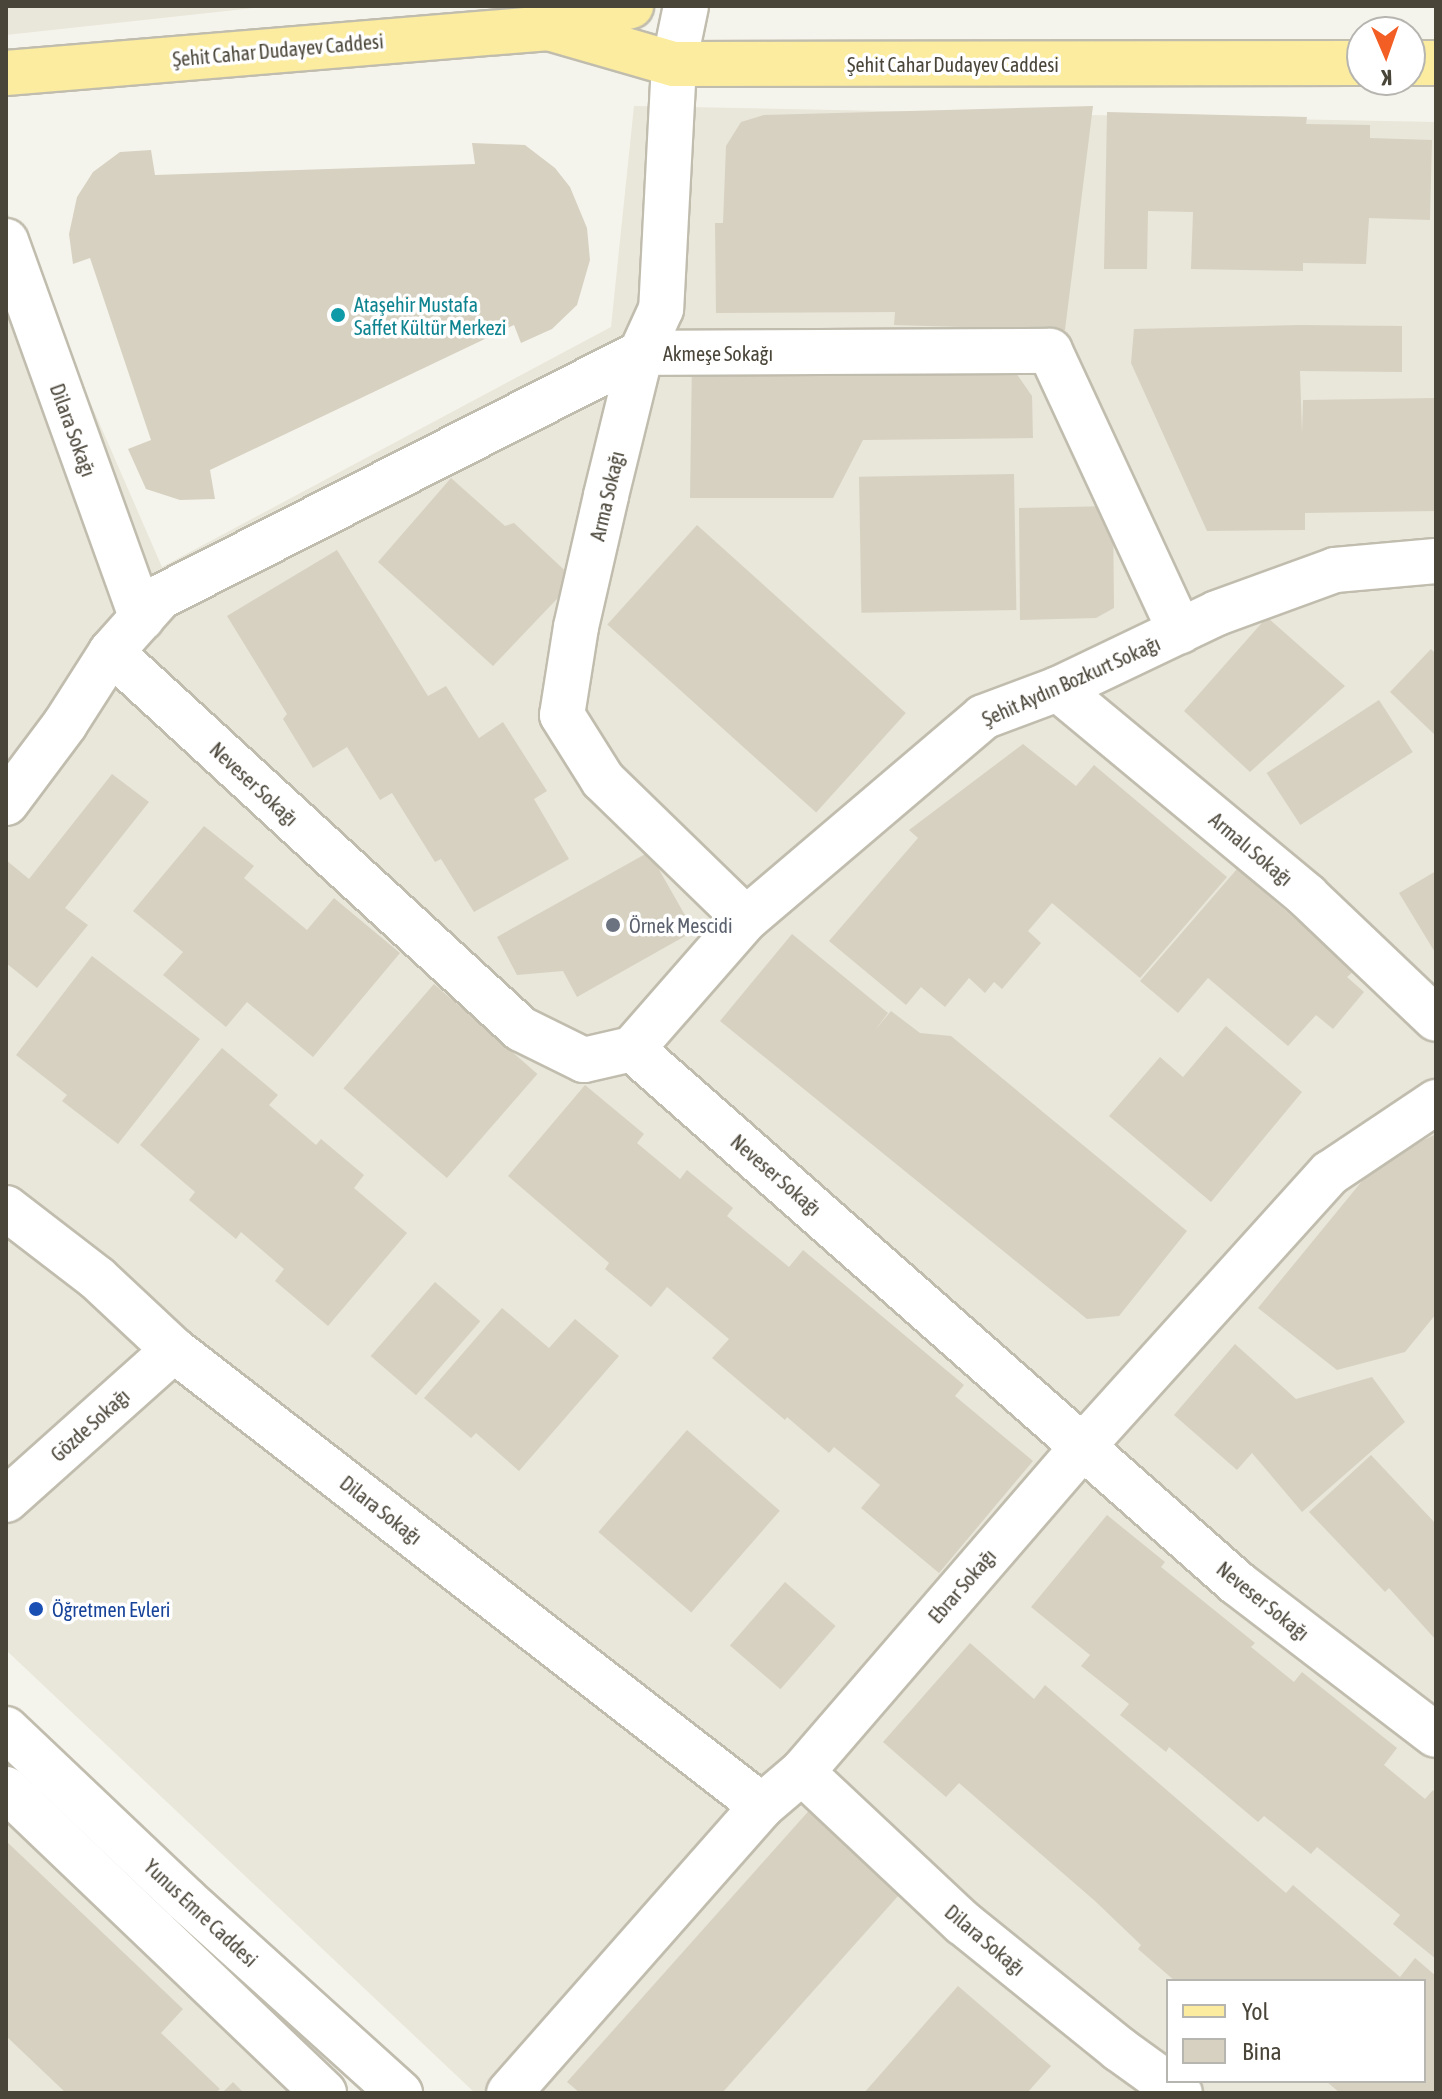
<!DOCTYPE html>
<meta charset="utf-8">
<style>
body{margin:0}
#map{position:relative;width:1442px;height:2099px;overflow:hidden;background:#f5f4ec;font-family:"Asap Condensed",sans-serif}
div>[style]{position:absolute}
.residential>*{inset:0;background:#e9e6da}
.building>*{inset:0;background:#d7d1c1;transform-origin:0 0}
.roads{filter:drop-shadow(2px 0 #c1bdae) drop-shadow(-2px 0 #c1bdae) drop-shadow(0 2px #c1bdae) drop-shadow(0 -2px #c1bdae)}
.minor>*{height:44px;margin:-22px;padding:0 22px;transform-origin:22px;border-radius:22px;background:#fff}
.tertiary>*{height:44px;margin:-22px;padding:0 22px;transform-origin:22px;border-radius:22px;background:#fff}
.primary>*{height:44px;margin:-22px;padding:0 22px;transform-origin:22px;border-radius:22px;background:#fbec9f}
.dots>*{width:22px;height:22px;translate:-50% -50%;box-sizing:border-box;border:4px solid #fff;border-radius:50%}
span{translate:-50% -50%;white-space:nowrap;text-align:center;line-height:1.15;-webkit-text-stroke:7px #fff;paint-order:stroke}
.street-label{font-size:20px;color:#4a4539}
.culture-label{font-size:20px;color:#0d838f}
.left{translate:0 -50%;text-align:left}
.worship-label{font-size:20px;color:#5b616d}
.transit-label{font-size:20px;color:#164399}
.frame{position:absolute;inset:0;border:8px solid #4a4539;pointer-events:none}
.legend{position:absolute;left:1166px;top:1979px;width:260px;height:104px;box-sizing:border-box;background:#fff;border:2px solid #b7b5b0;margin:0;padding:10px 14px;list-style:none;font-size:24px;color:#4a4539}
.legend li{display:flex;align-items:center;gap:16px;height:40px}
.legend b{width:40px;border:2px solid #b7b5b0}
.north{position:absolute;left:1346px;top:16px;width:80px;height:80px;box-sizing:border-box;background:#fff;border:2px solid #b7b5b0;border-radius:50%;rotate:178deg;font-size:22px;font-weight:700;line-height:32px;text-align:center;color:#4a4539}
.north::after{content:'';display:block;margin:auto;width:28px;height:36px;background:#f35e25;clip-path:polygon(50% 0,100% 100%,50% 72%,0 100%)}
</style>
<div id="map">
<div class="residential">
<div style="clip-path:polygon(6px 6px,273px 6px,6px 35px)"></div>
<div style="clip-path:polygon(evenodd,634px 106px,1436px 122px,1436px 2093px,475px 2093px,6px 1650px,6px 209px,162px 567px,611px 327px,634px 106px,1168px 1981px,1424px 1981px,1424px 2081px,1168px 2081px,1168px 1981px)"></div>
<div style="clip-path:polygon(6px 1817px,300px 2093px,6px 2093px)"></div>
</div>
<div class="building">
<div style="clip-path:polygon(1093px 106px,1065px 330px,894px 325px,895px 312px,716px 313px,715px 223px,723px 223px,726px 146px,741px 122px,764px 115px)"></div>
<div style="clip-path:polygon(1107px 112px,1307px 117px,1306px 124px,1370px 125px,1370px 138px,1432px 140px,1430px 220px,1369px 218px,1366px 264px,1303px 263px,1303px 271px,1191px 269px,1193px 212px,1148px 211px,1147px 269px,1104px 269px)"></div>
<div style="clip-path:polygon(472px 143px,525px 145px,555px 168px,570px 187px,587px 228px,590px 260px,577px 305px,552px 329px,521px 343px,514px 325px,210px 470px,215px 499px,180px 500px,146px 489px,128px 449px,151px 440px,90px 258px,73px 264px,69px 234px,77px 197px,93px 172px,120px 152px,151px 150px,155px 175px,475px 164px)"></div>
<div style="clip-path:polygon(1300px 325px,1402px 326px,1402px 372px,1300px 371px,1302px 433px,1303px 400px,1436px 398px,1436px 511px,1305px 513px,1305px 530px,1207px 531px,1131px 363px,1134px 329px)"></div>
<div style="clip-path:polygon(692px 360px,1014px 370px,1032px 396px,1033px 438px,863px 440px,833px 498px,690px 498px)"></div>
<div style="left:1014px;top:474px;width:136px;height:155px;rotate:89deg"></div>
<div style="clip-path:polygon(451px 478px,505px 526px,514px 523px,575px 580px,493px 666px,378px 562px)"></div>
<div style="clip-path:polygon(1113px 506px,1114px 608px,1096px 618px,1020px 620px,1019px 508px)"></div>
<div style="left:697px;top:525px;width:281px;height:134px;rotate:42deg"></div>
<div style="clip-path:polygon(337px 550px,428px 696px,446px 686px,479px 738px,503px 722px,547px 791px,534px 799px,569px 859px,474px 912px,441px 859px,435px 862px,392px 793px,380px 800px,347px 747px,313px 768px,283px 719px,287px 714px,227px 616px)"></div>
<div style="clip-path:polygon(1267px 617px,1345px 686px,1250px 772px,1184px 711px)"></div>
<div style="clip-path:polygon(1431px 649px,1436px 654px,1436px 736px,1390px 692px)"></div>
<div style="left:1379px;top:700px;width:62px;height:134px;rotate:57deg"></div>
<div style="clip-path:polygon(1023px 744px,1076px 786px,1094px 765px,1227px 877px,1140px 978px,1052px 903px,1028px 931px,1041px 943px,1002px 989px,994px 982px,985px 993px,969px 978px,945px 1007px,921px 987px,906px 1005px,829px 941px,918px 838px,909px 830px)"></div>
<div style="clip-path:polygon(112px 774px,149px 802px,65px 908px,88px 925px,37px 988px,6px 963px,6px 860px,29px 879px)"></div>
<div style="clip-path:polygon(204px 826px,254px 866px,244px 878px,307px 930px,334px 898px,400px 953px,313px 1057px,247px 1002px,226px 1027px,163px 975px,183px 952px,133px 911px)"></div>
<div style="clip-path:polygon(649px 852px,694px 931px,577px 997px,563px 971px,517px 975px,497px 937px)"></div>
<div style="clip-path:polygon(1237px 869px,1355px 970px,1347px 977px,1364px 992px,1333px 1029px,1316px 1015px,1288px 1046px,1208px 978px,1178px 1013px,1140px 981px)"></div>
<div style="clip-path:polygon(1436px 871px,1436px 954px,1399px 893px)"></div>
<div style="clip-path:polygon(792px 934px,888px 1013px,875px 1030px,891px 1011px,920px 1033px,951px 1036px,1187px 1231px,1119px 1316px,1087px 1319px,720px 1021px)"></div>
<div style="clip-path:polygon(92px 956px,200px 1039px,118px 1144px,62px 1101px,67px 1095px,16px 1055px)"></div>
<div style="left:434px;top:984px;width:137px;height:138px;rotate:41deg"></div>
<div style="clip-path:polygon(1226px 1026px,1302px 1092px,1211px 1202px,1109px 1116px,1160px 1057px,1183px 1077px)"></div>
<div style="clip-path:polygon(222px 1048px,278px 1095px,269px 1105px,316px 1145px,321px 1139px,364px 1175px,354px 1188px,407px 1233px,328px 1326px,275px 1281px,284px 1269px,241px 1232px,236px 1239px,189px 1200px,195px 1192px,140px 1145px)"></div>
<div style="clip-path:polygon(585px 1085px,644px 1134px,637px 1143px,680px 1179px,687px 1170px,733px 1208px,727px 1216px,789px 1267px,803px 1250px,964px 1385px,955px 1396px,1033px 1461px,939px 1573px,861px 1508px,880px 1485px,834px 1447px,829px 1453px,787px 1417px,785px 1420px,712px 1358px,729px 1339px,667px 1287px,651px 1307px,605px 1269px,609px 1263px,508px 1176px)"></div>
<div style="clip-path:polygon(1436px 1134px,1436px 1314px,1405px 1352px,1337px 1370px,1258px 1308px,1376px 1164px)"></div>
<div style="left:435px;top:1282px;width:60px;height:98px;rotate:41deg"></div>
<div style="clip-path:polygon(502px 1308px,549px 1348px,575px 1319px,619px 1356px,519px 1471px,476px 1433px,471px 1438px,424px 1398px)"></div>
<div style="clip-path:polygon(1235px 1344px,1296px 1399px,1372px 1377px,1405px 1422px,1302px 1512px,1252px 1453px,1237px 1470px,1174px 1415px)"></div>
<div style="left:687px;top:1430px;width:123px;height:135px;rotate:41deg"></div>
<div style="clip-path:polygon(1371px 1455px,1436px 1524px,1436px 1640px,1389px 1588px,1385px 1592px,1309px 1512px)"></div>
<div style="clip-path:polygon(1107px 1515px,1165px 1562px,1161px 1567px,1255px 1643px,1251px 1647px,1294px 1682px,1302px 1672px,1397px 1748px,1384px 1765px,1425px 1799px,1433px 1790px,1436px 1793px,1436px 1959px,1393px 1924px,1400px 1915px,1317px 1847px,1311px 1854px,1264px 1816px,1258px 1822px,1169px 1747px,1166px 1752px,1120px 1715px,1129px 1704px,1081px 1666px,1090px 1655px,1031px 1607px)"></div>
<div style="left:785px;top:1582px;width:67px;height:84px;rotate:41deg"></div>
<div style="clip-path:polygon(970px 1643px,1034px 1699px,1045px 1685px,1286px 1893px,1293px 1885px,1400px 1977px,1415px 1958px,1436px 1976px,1436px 2093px,1340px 2093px,1326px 2081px,1424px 2081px,1424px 1981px,1175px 1981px,1138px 1949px,1141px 1945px,1095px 1901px,959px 1783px,946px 1797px,883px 1742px)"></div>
<div style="clip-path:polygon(814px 1805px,907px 1886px,722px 2093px,580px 2093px,567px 2082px)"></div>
<div style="clip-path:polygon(6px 1841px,183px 2009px,161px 2033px,220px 2089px,215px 2093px,66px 2093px,6px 2036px)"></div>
<div style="clip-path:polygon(958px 1986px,1051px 2066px,1027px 2093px,864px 2093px)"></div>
<div style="clip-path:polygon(233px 2082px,244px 2093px,222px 2093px)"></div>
</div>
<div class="roads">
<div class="minor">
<div style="left:686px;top:6px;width:59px;rotate:101.7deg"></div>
<div style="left:674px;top:64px;width:245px;rotate:93deg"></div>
<div style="left:661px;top:309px;width:48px;rotate:114.4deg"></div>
<div style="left:641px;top:353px;width:147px;rotate:103.8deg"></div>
<div style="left:606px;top:496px;width:134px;rotate:102.9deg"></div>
<div style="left:576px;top:627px;width:89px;rotate:99deg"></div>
<div style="left:562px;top:715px;width:77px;rotate:57.8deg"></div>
<div style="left:603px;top:780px;width:199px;rotate:44.2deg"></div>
<div style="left:6px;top:241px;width:401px;rotate:70.2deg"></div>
<div style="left:111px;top:652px;width:557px;rotate:42.6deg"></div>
<div style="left:521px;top:1029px;width:70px;rotate:26.2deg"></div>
<div style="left:584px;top:1060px;width:49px;rotate:-12.9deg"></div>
<div style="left:632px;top:1049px;width:807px;rotate:41.43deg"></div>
<div style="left:1237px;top:1583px;width:250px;rotate:37.4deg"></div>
<div style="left:1058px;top:689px;width:324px;rotate:39.7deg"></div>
<div style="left:1307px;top:896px;width:178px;rotate:43.6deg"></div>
<div style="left:6px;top:803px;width:99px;rotate:-53.2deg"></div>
<div style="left:65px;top:724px;width:85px;rotate:-57.4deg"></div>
<div style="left:111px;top:652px;width:74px;rotate:-48.3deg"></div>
<div style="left:160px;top:597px;width:539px;rotate:-26.9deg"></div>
<div style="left:641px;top:353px;width:409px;rotate:-0.3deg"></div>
<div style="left:1050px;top:351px;width:309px;rotate:65.1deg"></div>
<div style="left:632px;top:1049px;width:173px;rotate:-48.8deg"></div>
<div style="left:746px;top:919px;width:311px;rotate:-40.4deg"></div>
<div style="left:983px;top:717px;width:80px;rotate:-20.5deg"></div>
<div style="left:1058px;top:689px;width:176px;rotate:-25.5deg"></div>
<div style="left:1217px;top:613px;width:126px;rotate:-20deg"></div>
<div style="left:1335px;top:570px;width:101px;rotate:-5.1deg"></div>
<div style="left:6px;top:1208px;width:115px;rotate:37.6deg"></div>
<div style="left:97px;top:1278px;width:105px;rotate:43.1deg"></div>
<div style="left:174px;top:1350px;width:744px;rotate:37.79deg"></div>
<div style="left:6px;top:1500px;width:225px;rotate:-41.8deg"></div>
<div style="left:802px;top:1772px;width:221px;rotate:43.2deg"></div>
<div style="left:963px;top:1923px;width:201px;rotate:38.9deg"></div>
<div style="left:1119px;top:2049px;width:75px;rotate:35.8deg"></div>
<div style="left:509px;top:2093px;width:383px;rotate:-48.6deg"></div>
<div style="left:762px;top:1806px;width:52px;rotate:-40.4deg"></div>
<div style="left:802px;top:1772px;width:432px;rotate:-49.2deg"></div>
<div style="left:1084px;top:1445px;width:367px;rotate:-47.9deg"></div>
<div style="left:1330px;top:1173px;width:128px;rotate:-33.8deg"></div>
</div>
<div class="tertiary">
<div style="left:6px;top:1729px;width:247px;rotate:43.5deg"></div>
<div style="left:185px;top:1899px;width:290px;rotate:42.1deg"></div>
<div style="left:6px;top:1789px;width:440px;rotate:43.7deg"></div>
</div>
<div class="primary">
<div style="left:549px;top:28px;width:130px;rotate:16.1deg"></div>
<div style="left:674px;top:64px;width:688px;rotate:-0.08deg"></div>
<div style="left:1410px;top:63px;width:26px"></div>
<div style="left:6px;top:73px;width:545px;rotate:-4.74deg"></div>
<div style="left:549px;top:28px;width:85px;rotate:-15deg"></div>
</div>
</div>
<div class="dots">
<div style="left:338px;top:315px;background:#0f9aa8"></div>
<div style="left:613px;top:925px;background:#6b7280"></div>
<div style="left:36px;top:1609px;background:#1a4fb4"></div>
</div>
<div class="street-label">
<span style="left:278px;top:50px;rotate:-5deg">Şehit Cahar Dudayev Caddesi</span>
<span style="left:953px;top:64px">Şehit Cahar Dudayev Caddesi</span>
<span style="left:718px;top:353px">Akmeşe Sokağı</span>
<span style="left:73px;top:430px;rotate:70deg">Dilara Sokağı</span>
<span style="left:607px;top:496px;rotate:-77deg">Arma Sokağı</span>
<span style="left:1071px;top:681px;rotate:-24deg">Şehit Aydın Bozkurt Sokağı</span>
<span style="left:254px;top:784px;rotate:43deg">Neveser Sokağı</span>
<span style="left:1251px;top:849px;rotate:40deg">Armalı Sokağı</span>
<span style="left:776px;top:1175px;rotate:41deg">Neveser Sokağı</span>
<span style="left:90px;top:1425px;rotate:-42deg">Gözde Sokağı</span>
<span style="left:381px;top:1510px;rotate:38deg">Dilara Sokağı</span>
<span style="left:962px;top:1586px;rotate:-49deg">Ebrar Sokağı</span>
<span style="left:1263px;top:1601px;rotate:39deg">Neveser Sokağı</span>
<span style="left:201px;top:1913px;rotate:43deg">Yunus Emre Caddesi</span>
<span style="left:985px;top:1940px;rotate:40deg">Dilara Sokağı</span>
</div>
<div class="culture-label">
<span class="left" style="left:354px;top:316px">Ataşehir Mustafa<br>Saffet Kültür Merkezi</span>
</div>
<div class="worship-label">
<span class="left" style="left:629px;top:925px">Örnek Mescidi</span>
</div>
<div class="transit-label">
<span class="left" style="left:52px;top:1609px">Öğretmen Evleri</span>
</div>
<div class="frame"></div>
<ul class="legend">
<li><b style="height:10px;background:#fbec9f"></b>Yol</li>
<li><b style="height:22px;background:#d7d1c1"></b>Bina</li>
</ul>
<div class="north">K</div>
</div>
